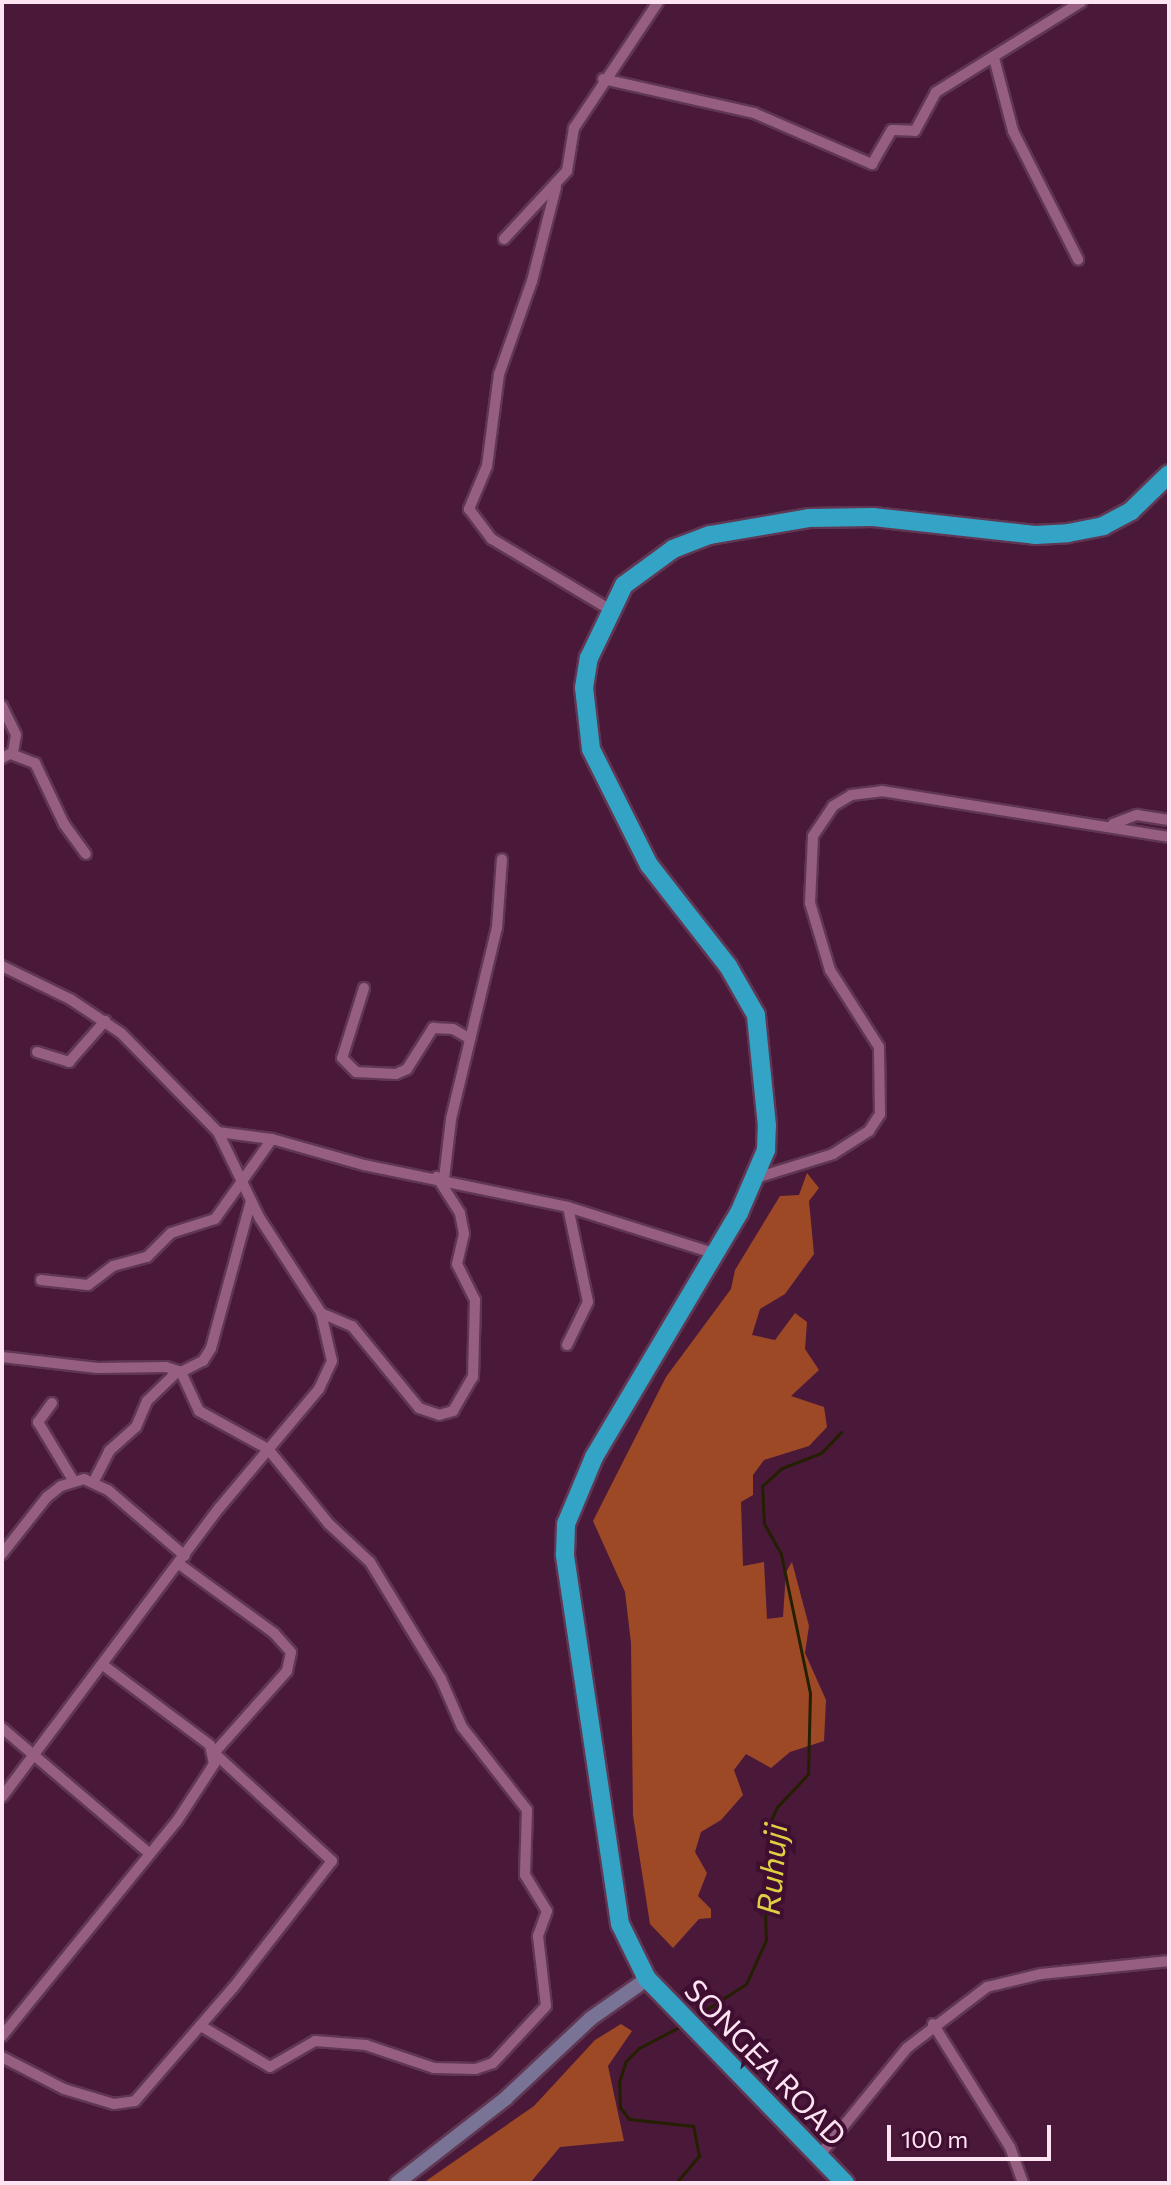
<!DOCTYPE html>
<style>
body{margin:0}
#map{position:relative;width:1171px;height:2185px;overflow:hidden;background:#4a193a;font-family:Commissioner,sans-serif}
div>[style]{position:absolute}
.forest>*{inset:0;background:#9e4925}
.stream>*{height:3px;margin:-1.5px;padding:0 1.5px;transform-origin:1.5px;border-radius:1.5px;background:#231f00}
.roads{filter:drop-shadow(2px 0 #603753) drop-shadow(-2px 0 #603753) drop-shadow(0 2px #603753) drop-shadow(0 -2px #603753)}
.street>*{height:10px;margin:-5px;padding:0 5px;transform-origin:5px;border-radius:5px;background:#965f81}
.secondary>*{height:14px;margin:-7px;padding:0 7px;transform-origin:7px;border-radius:7px;background:#797496}
.highway>*{height:18px;margin:-9px;padding:0 9px;transform-origin:9px;border-radius:9px;background:#34a4c6}
span{translate:-50% -50%;white-space:nowrap;text-align:center;line-height:1.15;-webkit-text-stroke:8px #3f0e30;paint-order:stroke}
.street-label{font-size:30px;color:#fee4f3}
.water-label{font-size:32px;color:#dfcf45;font-style:italic}
.frame{position:absolute;inset:0;border:4px solid #fee4f3;pointer-events:none}
.scale{position:absolute;left:887px;top:2125px;width:164px;height:36px;box-sizing:border-box;border:4px solid #fee4f3;border-top:0;padding-left:10px;font-size:24px;line-height:28px;white-space:nowrap;color:#fee4f3;-webkit-text-stroke:6px #3f0e30;paint-order:stroke}
</style>
<div id="map">
<div class="forest">
<div style="clip-path:polygon(807px 1173px,819px 1188px,809px 1201px,814px 1254px,785px 1294px,760px 1309px,752px 1335px,775px 1340px,795px 1313px,807px 1322px,805px 1349px,819px 1370px,791px 1396px,824px 1407px,827px 1427px,809px 1446px,764px 1460px,753px 1475px,753px 1495px,741px 1502px,743px 1566px,764px 1562px,767px 1619px,783px 1617px,786px 1572px,792px 1562px,809px 1626px,805px 1653px,826px 1700px,824px 1741px,790px 1752px,771px 1768px,746px 1754px,734px 1770px,743px 1795px,721px 1820px,701px 1832px,695px 1852px,707px 1873px,698px 1896px,711px 1909px,711px 1918px,699px 1919px,673px 1948px,650px 1924px,633px 1815px,631px 1643px,625px 1592px,593px 1521px,666px 1377px,731px 1289px,735px 1270px,780px 1196px,799px 1195px)"></div>
<div style="clip-path:polygon(621px 2024px,632px 2031px,608px 2066px,624px 2141px,560px 2147px,530px 2183px,423px 2183px,534px 2106px,595px 2040px)"></div>
</div>
<div class="stream">
<div style="left:693px;top:2018px;width:63px;rotate:-32.7deg"></div>
<div style="left:746px;top:1984px;width:48px;rotate:-65.6deg"></div>
<div style="left:766px;top:1940px;width:36px;rotate:-92deg"></div>
<div style="left:765px;top:1904px;width:34px;rotate:-73deg"></div>
<div style="left:775px;top:1871px;width:47px;rotate:-97.3deg"></div>
<div style="left:769px;top:1824px;width:19px;rotate:-65deg"></div>
<div style="left:777px;top:1807px;width:45px;rotate:-46.8deg"></div>
<div style="left:808px;top:1774px;width:81px;rotate:-88.6deg"></div>
<div style="left:810px;top:1693px;width:142px;rotate:-101.8deg"></div>
<div style="left:781px;top:1554px;width:35px;rotate:-119deg"></div>
<div style="left:764px;top:1523px;width:37px;rotate:-93deg"></div>
<div style="left:762px;top:1486px;width:27px;rotate:-42deg"></div>
<div style="left:782px;top:1468px;width:42px;rotate:-21deg"></div>
<div style="left:821px;top:1453px;width:29px;rotate:-46deg"></div>
<div style="left:676px;top:2183px;width:35px;rotate:-50deg"></div>
<div style="left:699px;top:2156px;width:31px;rotate:-101deg"></div>
<div style="left:693px;top:2126px;width:64px;rotate:-173.8deg"></div>
<div style="left:629px;top:2119px;width:15px;rotate:-127deg"></div>
<div style="left:620px;top:2107px;width:25px;rotate:-92deg"></div>
<div style="left:619px;top:2082px;width:22px;rotate:-72deg"></div>
<div style="left:626px;top:2061px;width:18px;rotate:-45deg"></div>
<div style="left:639px;top:2048px;width:50px;rotate:-27.6deg"></div>
</div>
<div class="roads">
<div class="street">
<div style="left:994px;top:58px;width:75px;rotate:75.4deg"></div>
<div style="left:1013px;top:131px;width:144px;rotate:63.1deg"></div>
<div style="left:603px;top:79px;width:155px;rotate:12.7deg"></div>
<div style="left:754px;top:113px;width:129px;rotate:23.4deg"></div>
<div style="left:872px;top:164px;width:39px;rotate:-60deg"></div>
<div style="left:892px;top:130px;width:23px;rotate:2deg"></div>
<div style="left:915px;top:131px;width:44px;rotate:-61.7deg"></div>
<div style="left:936px;top:92px;width:171px;rotate:-31.8deg"></div>
<div style="left:556px;top:187px;width:97px;rotate:104.3deg"></div>
<div style="left:532px;top:281px;width:99px;rotate:109.5deg"></div>
<div style="left:499px;top:374px;width:93px;rotate:97.4deg"></div>
<div style="left:487px;top:466px;width:47px;rotate:112.7deg"></div>
<div style="left:469px;top:509px;width:38px;rotate:53deg"></div>
<div style="left:492px;top:539px;width:136px;rotate:30.9deg"></div>
<div style="left:504px;top:239px;width:93px;rotate:-47.2deg"></div>
<div style="left:567px;top:171px;width:44px;rotate:-80.8deg"></div>
<div style="left:574px;top:128px;width:151px;rotate:-56.3deg"></div>
<div style="left:2px;top:706px;width:32px;rotate:64deg"></div>
<div style="left:16px;top:735px;width:17px;rotate:100deg"></div>
<div style="left:13px;top:752px;width:13px;rotate:151deg"></div>
<div style="left:11px;top:754px;width:26px;rotate:21deg"></div>
<div style="left:35px;top:763px;width:68px;rotate:64.6deg"></div>
<div style="left:64px;top:824px;width:37px;rotate:54deg"></div>
<div style="left:1113px;top:824px;width:26px;rotate:-21deg"></div>
<div style="left:1137px;top:815px;width:32px;rotate:9deg"></div>
<div style="left:2px;top:966px;width:76px;rotate:25.9deg"></div>
<div style="left:70px;top:999px;width:61px;rotate:33.7deg"></div>
<div style="left:121px;top:1033px;width:139px;rotate:45.6deg"></div>
<div style="left:218px;top:1132px;width:94px;rotate:64.2deg"></div>
<div style="left:259px;top:1217px;width:114px;rotate:57.1deg"></div>
<div style="left:321px;top:1313px;width:49px;rotate:77.1deg"></div>
<div style="left:332px;top:1361px;width:31px;rotate:115deg"></div>
<div style="left:319px;top:1389px;width:155px;rotate:130deg"></div>
<div style="left:219px;top:1508px;width:361px;rotate:126.9deg"></div>
<div style="left:364px;top:988px;width:73px;rotate:107.4deg"></div>
<div style="left:342px;top:1058px;width:20px;rotate:45deg"></div>
<div style="left:356px;top:1072px;width:40px;rotate:2.9deg"></div>
<div style="left:396px;top:1074px;width:12px;rotate:-24deg"></div>
<div style="left:407px;top:1069px;width:49px;rotate:-57.6deg"></div>
<div style="left:433px;top:1028px;width:20px;rotate:3deg"></div>
<div style="left:453px;top:1029px;width:20px;rotate:30deg"></div>
<div style="left:37px;top:1052px;width:34px;rotate:17deg"></div>
<div style="left:69px;top:1062px;width:55px;rotate:-48.7deg"></div>
<div style="left:218px;top:1132px;width:54px;rotate:7.4deg"></div>
<div style="left:272px;top:1139px;width:96px;rotate:15.8deg"></div>
<div style="left:364px;top:1165px;width:208px;rotate:11.6deg"></div>
<div style="left:568px;top:1207px;width:155px;rotate:17.6deg"></div>
<div style="left:756px;top:1178px;width:81px;rotate:-17.3deg"></div>
<div style="left:833px;top:1154px;width:43px;rotate:-32.6deg"></div>
<div style="left:869px;top:1131px;width:20px;rotate:-57deg"></div>
<div style="left:880px;top:1114px;width:67px;rotate:-90.9deg"></div>
<div style="left:879px;top:1047px;width:91px;rotate:-122.5deg"></div>
<div style="left:830px;top:970px;width:70px;rotate:-106.6deg"></div>
<div style="left:810px;top:903px;width:67px;rotate:-87.4deg"></div>
<div style="left:813px;top:836px;width:36px;rotate:-56deg"></div>
<div style="left:833px;top:806px;width:21px;rotate:-31deg"></div>
<div style="left:851px;top:795px;width:31px;rotate:-7deg"></div>
<div style="left:882px;top:791px;width:291px;rotate:9.1deg"></div>
<div style="left:444px;top:1179px;width:60px;rotate:-83.3deg"></div>
<div style="left:451px;top:1119px;width:196px;rotate:-76.5deg"></div>
<div style="left:497px;top:928px;width:69px;rotate:-85.9deg"></div>
<div style="left:41px;top:1280px;width:47px;rotate:6.1deg"></div>
<div style="left:88px;top:1285px;width:31px;rotate:-37deg"></div>
<div style="left:113px;top:1266px;width:35px;rotate:-15deg"></div>
<div style="left:147px;top:1257px;width:34px;rotate:-45deg"></div>
<div style="left:171px;top:1233px;width:46px;rotate:-17.7deg"></div>
<div style="left:215px;top:1219px;width:98px;rotate:-54.5deg"></div>
<div style="left:321px;top:1313px;width:34px;rotate:23deg"></div>
<div style="left:352px;top:1326px;width:106px;rotate:50.7deg"></div>
<div style="left:419px;top:1408px;width:21px;rotate:19deg"></div>
<div style="left:439px;top:1415px;width:15px;rotate:-16deg"></div>
<div style="left:453px;top:1411px;width:39px;rotate:-60deg"></div>
<div style="left:473px;top:1377px;width:77px;rotate:-88.5deg"></div>
<div style="left:475px;top:1300px;width:40px;rotate:-116.6deg"></div>
<div style="left:457px;top:1264px;width:31px;rotate:-77deg"></div>
<div style="left:464px;top:1234px;width:21px;rotate:-101deg"></div>
<div style="left:460px;top:1213px;width:43px;rotate:-122.6deg"></div>
<div style="left:567px;top:1345px;width:48px;rotate:-64deg"></div>
<div style="left:588px;top:1302px;width:97px;rotate:-101.9deg"></div>
<div style="left:2px;top:1357px;width:96px;rotate:6.6deg"></div>
<div style="left:97px;top:1368px;width:69px;rotate:-0.8deg"></div>
<div style="left:166px;top:1367px;width:16px;rotate:18deg"></div>
<div style="left:181px;top:1372px;width:43px;rotate:65.2deg"></div>
<div style="left:199px;top:1411px;width:79px;rotate:28.8deg"></div>
<div style="left:268px;top:1449px;width:97px;rotate:50.9deg"></div>
<div style="left:329px;top:1524px;width:56px;rotate:42.8deg"></div>
<div style="left:370px;top:1562px;width:137px;rotate:58.7deg"></div>
<div style="left:441px;top:1679px;width:52px;rotate:66.4deg"></div>
<div style="left:462px;top:1727px;width:105px;rotate:51.9deg"></div>
<div style="left:527px;top:1810px;width:65px;rotate:91.8deg"></div>
<div style="left:525px;top:1875px;width:42px;rotate:58.6deg"></div>
<div style="left:547px;top:1911px;width:27px;rotate:110deg"></div>
<div style="left:538px;top:1936px;width:70px;rotate:83.5deg"></div>
<div style="left:546px;top:2006px;width:78px;rotate:132.9deg"></div>
<div style="left:493px;top:2063px;width:18px;rotate:161deg"></div>
<div style="left:476px;top:2069px;width:42px;rotate:-178.6deg"></div>
<div style="left:434px;top:2068px;width:72px;rotate:-161.3deg"></div>
<div style="left:366px;top:2045px;width:51px;rotate:-175.5deg"></div>
<div style="left:315px;top:2041px;width:52px;rotate:150deg"></div>
<div style="left:270px;top:2067px;width:80px;rotate:-149.3deg"></div>
<div style="left:181px;top:1372px;width:25px;rotate:-27deg"></div>
<div style="left:203px;top:1361px;width:15px;rotate:-58deg"></div>
<div style="left:211px;top:1348px;width:152px;rotate:-74.8deg"></div>
<div style="left:52px;top:1403px;width:24px;rotate:126deg"></div>
<div style="left:38px;top:1422px;width:68px;rotate:58.9deg"></div>
<div style="left:94px;top:1481px;width:34px;rotate:-63deg"></div>
<div style="left:109px;top:1451px;width:36px;rotate:-42deg"></div>
<div style="left:136px;top:1427px;width:28px;rotate:-67deg"></div>
<div style="left:147px;top:1401px;width:43px;rotate:-44.1deg"></div>
<div style="left:2px;top:1554px;width:73px;rotate:-51.7deg"></div>
<div style="left:47px;top:1497px;width:18px;rotate:-38deg"></div>
<div style="left:61px;top:1486px;width:24px;rotate:-17deg"></div>
<div style="left:84px;top:1479px;width:26px;rotate:25deg"></div>
<div style="left:108px;top:1490px;width:101px;rotate:40.6deg"></div>
<div style="left:2px;top:1728px;width:194px;rotate:40.4deg"></div>
<div style="left:933px;top:2024px;width:145px;rotate:58deg"></div>
<div style="left:1010px;top:2147px;width:38px;rotate:70deg"></div>
<div style="left:2px;top:2036px;width:277px;rotate:-50.9deg"></div>
<div style="left:177px;top:1821px;width:68px;rotate:-57deg"></div>
<div style="left:214px;top:1764px;width:19px;rotate:-102deg"></div>
<div style="left:210px;top:1745px;width:134px;rotate:-143.2deg"></div>
<div style="left:2px;top:2057px;width:70px;rotate:27.3deg"></div>
<div style="left:64px;top:2089px;width:52px;rotate:16.7deg"></div>
<div style="left:114px;top:2104px;width:21px;rotate:-8deg"></div>
<div style="left:135px;top:2101px;width:150px;rotate:-49.1deg"></div>
<div style="left:233px;top:1988px;width:161px;rotate:-52.1deg"></div>
<div style="left:332px;top:1861px;width:160px;rotate:-137.5deg"></div>
<div style="left:214px;top:1753px;width:110px;rotate:-48.3deg"></div>
<div style="left:287px;top:1671px;width:19px;rotate:-78deg"></div>
<div style="left:291px;top:1652px;width:25px;rotate:-132deg"></div>
<div style="left:274px;top:1633px;width:117px;rotate:-144deg"></div>
<div style="left:819px;top:2156px;width:139px;rotate:-50.8deg"></div>
<div style="left:907px;top:2048px;width:101px;rotate:-37.3deg"></div>
<div style="left:987px;top:1987px;width:56px;rotate:-13.5deg"></div>
<div style="left:1041px;top:1974px;width:129px;rotate:-5.8deg"></div>
</div>
<div class="secondary">
<div style="left:397px;top:2183px;width:138px;rotate:-37.9deg"></div>
<div style="left:506px;top:2098px;width:115px;rotate:-43.2deg"></div>
<div style="left:590px;top:2019px;width:70px;rotate:-35.1deg"></div>
</div>
<div class="highway">
<div style="left:845px;top:2183px;width:284px;rotate:-134.1deg"></div>
<div style="left:647px;top:1979px;width:61px;rotate:-116.1deg"></div>
<div style="left:620px;top:1924px;width:374px;rotate:-98.5deg"></div>
<div style="left:565px;top:1554px;width:30px;rotate:-88deg"></div>
<div style="left:566px;top:1524px;width:73px;rotate:-67.3deg"></div>
<div style="left:594px;top:1457px;width:284px;rotate:-59.3deg"></div>
<div style="left:739px;top:1213px;width:69px;rotate:-66.8deg"></div>
<div style="left:766px;top:1150px;width:24px;rotate:-88deg"></div>
<div style="left:767px;top:1126px;width:112px;rotate:-95.7deg"></div>
<div style="left:756px;top:1015px;width:56px;rotate:-119.7deg"></div>
<div style="left:728px;top:966px;width:128px;rotate:-128deg"></div>
<div style="left:649px;top:865px;width:130px;rotate:-116.6deg"></div>
<div style="left:591px;top:749px;width:61px;rotate:-96.5deg"></div>
<div style="left:584px;top:688px;width:30px;rotate:-81deg"></div>
<div style="left:589px;top:658px;width:81px;rotate:-64.4deg"></div>
<div style="left:624px;top:585px;width:61px;rotate:-36.3deg"></div>
<div style="left:673px;top:549px;width:40px;rotate:-21deg"></div>
<div style="left:710px;top:535px;width:100px;rotate:-9.7deg"></div>
<div style="left:809px;top:518px;width:64px;rotate:-0.9deg"></div>
<div style="left:873px;top:517px;width:163px;rotate:6.3deg"></div>
<div style="left:1035px;top:535px;width:33px;rotate:-3deg"></div>
<div style="left:1068px;top:533px;width:36px;rotate:-11deg"></div>
<div style="left:1103px;top:526px;width:32px;rotate:-28deg"></div>
<div style="left:1131px;top:511px;width:53px;rotate:-44.2deg"></div>
</div>
</div>
<div class="street-label">
<span style="left:766px;top:2062px;rotate:46deg">SONGEA ROAD</span>
</div>
<div class="water-label">
<span style="left:771px;top:1869px;rotate:-85deg">Ruhuji</span>
</div>
<div class="frame"></div>
<div class="scale">100 m</div>
</div>
